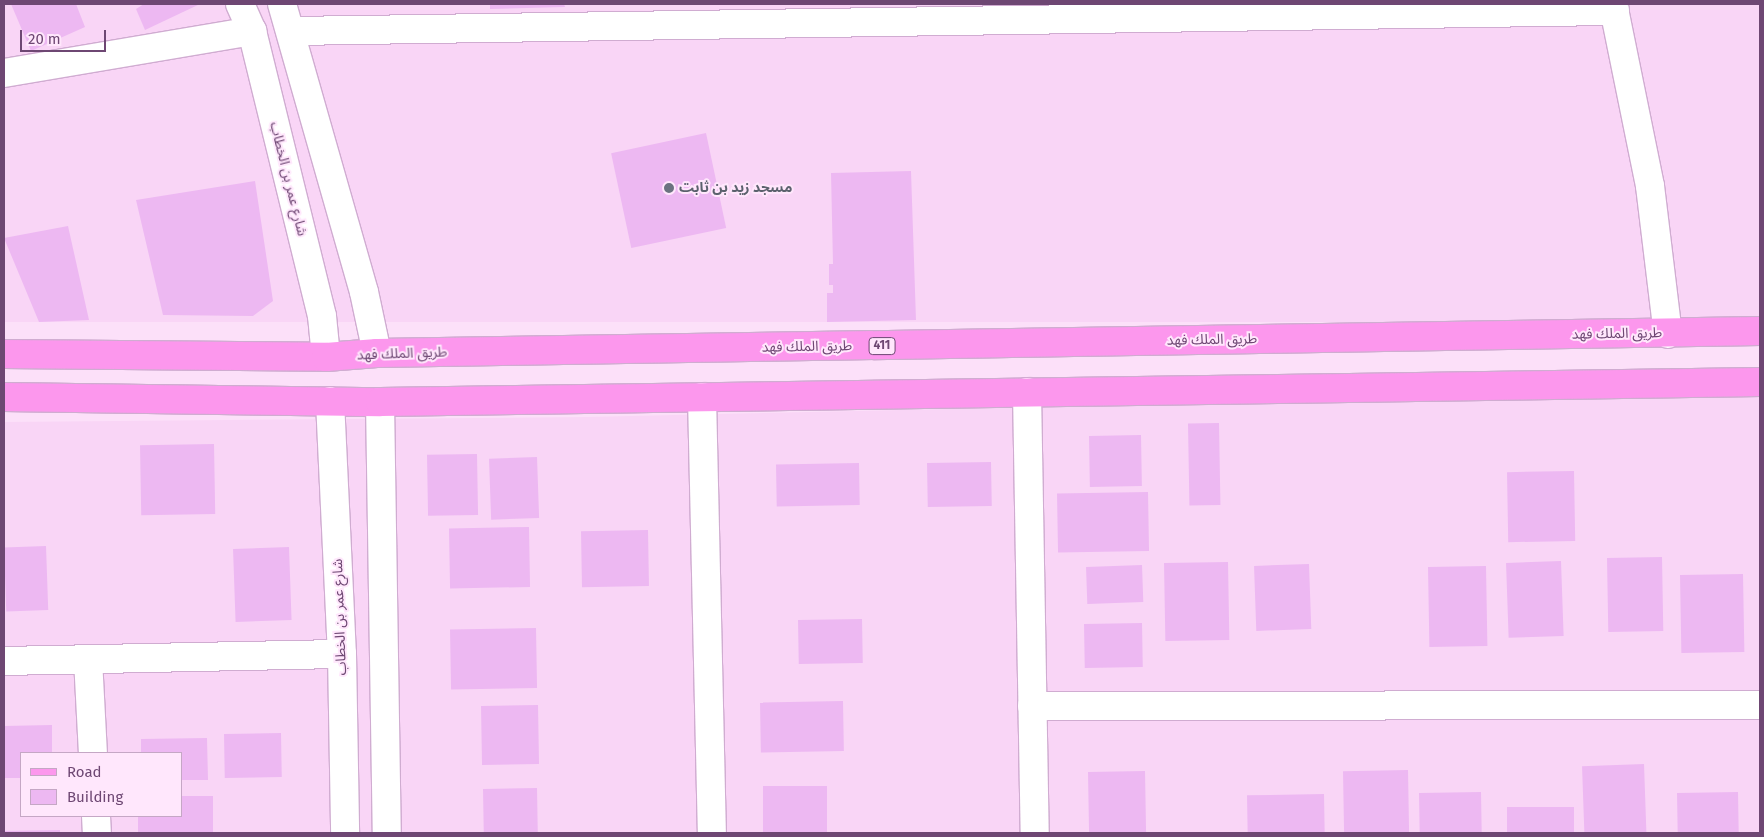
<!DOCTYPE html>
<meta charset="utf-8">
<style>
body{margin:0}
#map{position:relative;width:1764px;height:837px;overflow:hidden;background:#fce0f9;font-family:"Fira Sans","Noto Sans Arabic",sans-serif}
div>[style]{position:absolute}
.residential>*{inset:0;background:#f9d5f6;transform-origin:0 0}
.building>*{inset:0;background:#edb8f2;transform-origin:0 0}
.roads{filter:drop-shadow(1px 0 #d0acd1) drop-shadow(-1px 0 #d0acd1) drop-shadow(0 1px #d0acd1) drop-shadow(0 -1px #d0acd1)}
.street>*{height:28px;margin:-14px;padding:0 14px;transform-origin:14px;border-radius:14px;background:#fff}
.secondary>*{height:28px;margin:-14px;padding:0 14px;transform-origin:14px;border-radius:14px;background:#fff}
.primary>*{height:28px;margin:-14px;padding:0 14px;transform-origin:14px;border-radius:14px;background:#fc97ed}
.dots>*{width:14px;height:14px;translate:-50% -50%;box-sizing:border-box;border:2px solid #ffe7fc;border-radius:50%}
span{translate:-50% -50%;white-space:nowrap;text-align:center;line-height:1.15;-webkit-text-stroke:4px #ffe7fc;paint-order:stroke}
.shield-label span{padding:1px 4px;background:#ffe7fc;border:1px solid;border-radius:4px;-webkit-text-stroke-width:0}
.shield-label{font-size:12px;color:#6e4773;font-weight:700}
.street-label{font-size:14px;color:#6e4773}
.worship-label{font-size:14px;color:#5b616d;font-weight:700}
.left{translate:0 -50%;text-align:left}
.frame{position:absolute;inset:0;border:5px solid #6e4773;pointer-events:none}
.legend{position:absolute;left:20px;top:752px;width:162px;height:65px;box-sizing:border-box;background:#ffe7fc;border:1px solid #c5a7c5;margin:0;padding:6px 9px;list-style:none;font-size:15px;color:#6e4773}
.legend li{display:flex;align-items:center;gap:10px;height:25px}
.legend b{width:25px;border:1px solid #c5a7c5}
.scale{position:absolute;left:20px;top:30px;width:86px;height:22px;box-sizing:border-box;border:2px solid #6e4773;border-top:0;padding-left:6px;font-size:15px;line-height:18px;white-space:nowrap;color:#6e4773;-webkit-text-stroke:4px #ffe7fc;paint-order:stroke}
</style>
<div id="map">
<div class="residential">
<div style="left:4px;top:4px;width:1756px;height:318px"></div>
<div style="clip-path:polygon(evenodd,1760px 391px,1760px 833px,4px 833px,4px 422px,587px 417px,1760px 391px,21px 753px,181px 753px,181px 816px,21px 816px,21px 753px)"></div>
</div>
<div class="building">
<div style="clip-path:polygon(11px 4px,76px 4px,85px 27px,31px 51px)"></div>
<div style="clip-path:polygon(144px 4px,200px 4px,145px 30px,136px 9px)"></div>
<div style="clip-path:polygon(490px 4px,564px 4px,565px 7px,490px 9px)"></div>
<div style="left:706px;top:133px;width:97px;height:97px;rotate:78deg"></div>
<div style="clip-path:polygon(911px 171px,916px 320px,827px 322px,827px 293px,833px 293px,833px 285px,829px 285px,829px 264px,833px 264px,831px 173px)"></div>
<div style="clip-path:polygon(255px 181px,273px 301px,253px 316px,163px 315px,136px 200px)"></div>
<div style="clip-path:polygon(68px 226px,89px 320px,39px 322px,4px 238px)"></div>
<div style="left:1219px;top:423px;width:82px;height:31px;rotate:89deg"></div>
<div style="left:1141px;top:435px;width:51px;height:52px;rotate:89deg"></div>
<div style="left:214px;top:444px;width:70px;height:74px;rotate:89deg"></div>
<div style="left:477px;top:454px;width:61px;height:50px;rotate:89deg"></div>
<div style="left:537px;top:457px;width:61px;height:48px;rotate:88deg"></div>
<div style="left:991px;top:462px;width:44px;height:64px;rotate:89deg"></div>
<div style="left:859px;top:463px;width:42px;height:83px;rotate:89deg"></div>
<div style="left:1574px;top:471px;width:70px;height:67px;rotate:89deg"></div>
<div style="left:1148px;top:492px;width:59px;height:91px;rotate:89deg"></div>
<div style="left:529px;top:527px;width:60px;height:80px;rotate:89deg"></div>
<div style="left:648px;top:530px;width:56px;height:67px;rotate:89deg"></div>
<div style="left:46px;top:546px;width:64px;height:42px;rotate:88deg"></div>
<div style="left:289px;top:547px;width:73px;height:56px;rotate:88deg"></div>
<div style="left:1662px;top:557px;width:74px;height:55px;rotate:89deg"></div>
<div style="left:1561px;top:561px;width:75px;height:55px;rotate:88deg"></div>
<div style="left:1228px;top:562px;width:78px;height:64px;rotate:89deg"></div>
<div style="left:1309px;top:564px;width:65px;height:55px;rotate:88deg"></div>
<div style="left:1142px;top:565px;width:37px;height:56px;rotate:88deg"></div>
<div style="left:1486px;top:566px;width:80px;height:58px;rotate:89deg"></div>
<div style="left:1743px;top:574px;width:78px;height:63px;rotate:89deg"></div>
<div style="left:862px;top:619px;width:44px;height:64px;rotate:89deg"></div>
<div style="left:1142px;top:623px;width:44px;height:58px;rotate:89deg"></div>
<div style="left:536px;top:628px;width:60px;height:86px;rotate:89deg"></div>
<div style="left:843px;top:701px;width:50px;height:83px;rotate:89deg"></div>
<div style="left:538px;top:705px;width:59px;height:57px;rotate:89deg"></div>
<div style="clip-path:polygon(52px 725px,52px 753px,21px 753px,21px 778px,4px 778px,4px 726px)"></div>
<div style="left:281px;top:733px;width:44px;height:57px;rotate:89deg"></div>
<div style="clip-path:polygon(207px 738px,208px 780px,181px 780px,181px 753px,141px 753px,141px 739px)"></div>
<div style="left:1644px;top:764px;width:69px;height:62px;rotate:88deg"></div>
<div style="left:1408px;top:770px;width:63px;height:65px;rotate:89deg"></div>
<div style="left:1145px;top:771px;width:62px;height:57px;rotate:89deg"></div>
<div style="left:827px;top:786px;width:47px;height:64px;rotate:90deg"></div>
<div style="left:537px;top:788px;width:45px;height:54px;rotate:89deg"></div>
<div style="left:1481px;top:792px;width:41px;height:62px;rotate:89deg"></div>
<div style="left:1738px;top:792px;width:41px;height:61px;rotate:89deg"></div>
<div style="left:1324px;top:794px;width:39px;height:77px;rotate:89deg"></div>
<div style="clip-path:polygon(181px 796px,213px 796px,213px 833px,138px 833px,138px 816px,181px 816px)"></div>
<div style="left:1574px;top:807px;width:26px;height:67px;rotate:90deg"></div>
<div style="clip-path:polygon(60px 830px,60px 833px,4px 833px,4px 831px)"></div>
</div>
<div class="roads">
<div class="street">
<div style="left:1613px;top:4px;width:186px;rotate:78.5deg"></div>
<div style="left:1650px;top:186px;width:149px;rotate:83.1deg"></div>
<div style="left:292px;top:31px;width:1323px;rotate:-0.87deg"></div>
<div style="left:4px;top:73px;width:252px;rotate:-9.6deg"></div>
<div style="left:1027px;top:392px;width:441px;rotate:89deg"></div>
<div style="left:702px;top:397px;width:436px;rotate:88.7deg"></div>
<div style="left:88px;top:659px;width:94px;rotate:87deg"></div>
<div style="left:4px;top:661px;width:338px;rotate:-1.2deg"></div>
<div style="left:1032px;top:706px;width:728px;rotate:-0.08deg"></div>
<div style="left:96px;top:816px;width:17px;rotate:87deg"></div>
</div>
<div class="secondary">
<div style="left:240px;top:4px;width:30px;rotate:66deg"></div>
<div style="left:252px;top:31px;width:293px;rotate:76.2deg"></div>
<div style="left:322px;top:316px;width:41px;rotate:84.4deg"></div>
<div style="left:282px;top:4px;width:299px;rotate:74.1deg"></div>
<div style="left:364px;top:292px;width:62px;rotate:78deg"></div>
<div style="left:330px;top:401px;width:253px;rotate:87.3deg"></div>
<div style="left:342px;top:654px;width:179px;rotate:89deg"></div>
<div style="left:380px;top:402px;width:431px;rotate:89.1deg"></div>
</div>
<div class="primary">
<div style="left:4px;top:354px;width:322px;rotate:0.5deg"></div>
<div style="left:326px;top:357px;width:51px;rotate:-4.5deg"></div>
<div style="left:377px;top:353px;width:1383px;rotate:-0.91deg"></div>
<div style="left:4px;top:397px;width:376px;rotate:0.8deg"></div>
<div style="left:380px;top:402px;width:1380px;rotate:-0.83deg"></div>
</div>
</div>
<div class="dots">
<div style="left:669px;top:188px;background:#6b7280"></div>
</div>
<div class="shield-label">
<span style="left:882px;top:346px">411</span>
</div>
<div class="street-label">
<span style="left:288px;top:179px;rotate:76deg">شارع عمر بن الخطاب</span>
<span style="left:1617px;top:334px;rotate:-1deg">طريق الملك فهد</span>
<span style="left:1212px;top:340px;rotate:-1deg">طريق الملك فهد</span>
<span style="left:807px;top:347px;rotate:-1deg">طريق الملك فهد</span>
<span style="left:402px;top:354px;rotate:-2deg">طريق الملك فهد</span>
<span style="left:340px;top:617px;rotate:-92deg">شارع عمر بن الخطاب</span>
</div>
<div class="worship-label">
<span class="left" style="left:679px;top:188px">مسجد زيد بن ثابت</span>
</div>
<div class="frame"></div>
<ul class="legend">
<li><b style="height:6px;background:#fc97ed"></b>Road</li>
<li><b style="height:14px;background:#edb8f2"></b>Building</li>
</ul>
<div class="scale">20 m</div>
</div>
